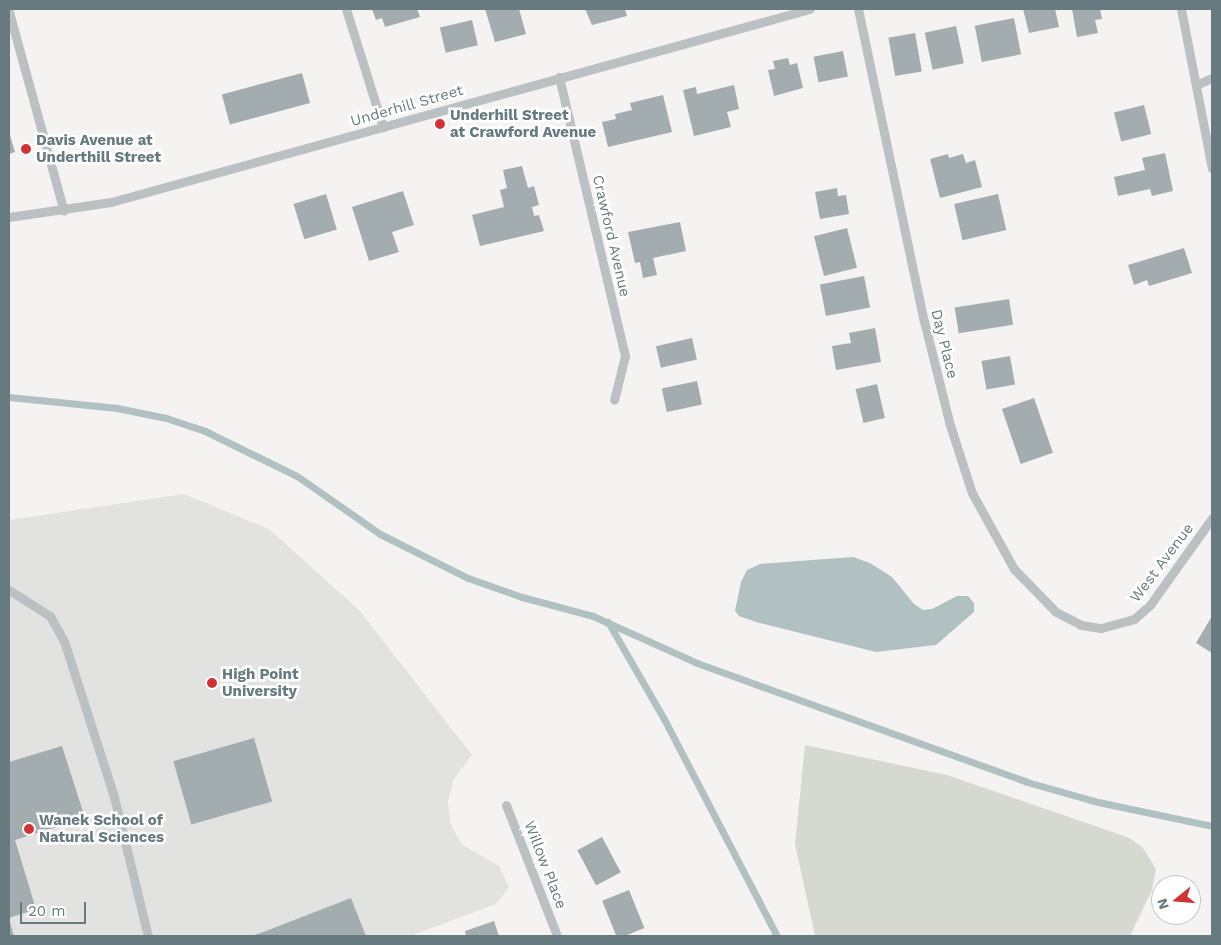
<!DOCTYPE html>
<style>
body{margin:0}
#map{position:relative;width:1221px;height:945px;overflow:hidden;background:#f4f3f1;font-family:"Work Sans",sans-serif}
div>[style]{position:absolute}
.built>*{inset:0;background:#e2e3e1}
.green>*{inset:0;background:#d5d9d0}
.water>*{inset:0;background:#b1c1c2}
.stream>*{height:7px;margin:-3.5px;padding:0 3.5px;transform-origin:3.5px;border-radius:3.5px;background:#b1c1c2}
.building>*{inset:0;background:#a3adaf;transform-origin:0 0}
.minor>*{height:9px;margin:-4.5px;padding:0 4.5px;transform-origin:4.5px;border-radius:4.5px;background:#bbc1c2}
.dots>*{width:14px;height:14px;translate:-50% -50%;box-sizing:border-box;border:2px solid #fff;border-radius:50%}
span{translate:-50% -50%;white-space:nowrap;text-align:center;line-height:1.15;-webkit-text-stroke:5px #fff;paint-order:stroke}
.street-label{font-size:15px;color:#667a7f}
.poi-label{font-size:15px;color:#667a7f;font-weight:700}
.left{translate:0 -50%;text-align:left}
.frame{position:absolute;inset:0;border:10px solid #667a7f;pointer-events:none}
.north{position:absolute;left:1151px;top:875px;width:50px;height:50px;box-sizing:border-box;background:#fff;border:1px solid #c2cacc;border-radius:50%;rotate:253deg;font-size:14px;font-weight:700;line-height:20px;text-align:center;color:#667a7f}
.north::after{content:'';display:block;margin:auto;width:18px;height:22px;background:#d33235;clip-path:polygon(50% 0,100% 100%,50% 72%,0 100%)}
.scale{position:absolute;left:20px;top:902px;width:66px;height:22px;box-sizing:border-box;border:2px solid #667a7f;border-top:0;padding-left:6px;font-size:15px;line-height:18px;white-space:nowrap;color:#667a7f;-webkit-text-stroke:4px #fff;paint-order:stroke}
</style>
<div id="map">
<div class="built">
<div style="clip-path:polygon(184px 494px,269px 529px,360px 611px,472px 755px,454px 779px,448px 801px,450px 822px,461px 844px,499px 866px,509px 887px,496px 904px,410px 936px,9px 936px,9px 520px)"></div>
</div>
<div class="green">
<div style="clip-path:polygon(805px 745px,947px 775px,1130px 838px,1143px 848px,1156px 869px,1152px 890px,1130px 936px,815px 936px,795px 844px)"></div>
</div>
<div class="water">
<div style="clip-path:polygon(853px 557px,870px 563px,892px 577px,914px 604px,923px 610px,932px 609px,957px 596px,968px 596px,974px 603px,974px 612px,936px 645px,876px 652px,756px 622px,739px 616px,735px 611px,741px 582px,747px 570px,760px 564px)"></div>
</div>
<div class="stream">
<div style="left:9px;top:397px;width:109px;rotate:5.8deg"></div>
<div style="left:117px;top:408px;width:50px;rotate:11.5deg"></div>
<div style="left:166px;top:418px;width:41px;rotate:18.4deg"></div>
<div style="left:205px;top:431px;width:102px;rotate:26.1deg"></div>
<div style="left:297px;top:476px;width:101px;rotate:34.9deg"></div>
<div style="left:380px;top:534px;width:98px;rotate:26.6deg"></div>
<div style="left:468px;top:578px;width:57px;rotate:19.4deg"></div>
<div style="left:522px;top:597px;width:73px;rotate:15deg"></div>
<div style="left:593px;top:616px;width:114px;rotate:24.3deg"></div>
<div style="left:697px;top:663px;width:351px;rotate:19.8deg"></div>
<div style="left:1027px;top:782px;width:74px;rotate:15.7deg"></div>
<div style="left:1098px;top:802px;width:116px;rotate:11.9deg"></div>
<div style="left:608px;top:622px;width:112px;rotate:60deg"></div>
<div style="left:664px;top:719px;width:245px;rotate:62.5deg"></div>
</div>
<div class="building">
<div style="clip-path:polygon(372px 9px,417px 9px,420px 17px,385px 27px,382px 18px,376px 20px)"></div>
<div style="clip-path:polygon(485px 9px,519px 9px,526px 34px,495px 42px)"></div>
<div style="clip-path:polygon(585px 9px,625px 9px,627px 16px,592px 25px)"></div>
<div style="clip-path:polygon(1023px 9px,1055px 9px,1059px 27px,1029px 33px)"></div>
<div style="clip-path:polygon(1072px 9px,1100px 9px,1102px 19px,1095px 20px,1098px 33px,1077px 37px)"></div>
<div style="left:1014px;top:18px;width:37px;height:40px;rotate:79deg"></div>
<div style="left:472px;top:20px;width:26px;height:33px;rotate:77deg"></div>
<div style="left:956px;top:26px;width:38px;height:32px;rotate:78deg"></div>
<div style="left:915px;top:33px;width:39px;height:27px;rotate:80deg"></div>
<div style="left:843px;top:51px;width:26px;height:30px;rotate:79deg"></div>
<div style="clip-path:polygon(788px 58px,790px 65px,797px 63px,803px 88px,774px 96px,768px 70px,775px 69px,773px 61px)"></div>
<div style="left:302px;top:73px;width:31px;height:83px;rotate:75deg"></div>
<div style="clip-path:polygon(734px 85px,739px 109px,727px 112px,731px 127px,694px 136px,683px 90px,696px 87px,697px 94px)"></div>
<div style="clip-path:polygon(663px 95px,672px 132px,608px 147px,602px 122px,616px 119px,615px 114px,632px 110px,630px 103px)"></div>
<div style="left:1144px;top:105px;width:30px;height:31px;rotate:76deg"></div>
<div style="clip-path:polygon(9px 132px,15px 152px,9px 154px)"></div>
<div style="clip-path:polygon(1165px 153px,1173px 191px,1152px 196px,1150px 189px,1118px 196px,1114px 177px,1145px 170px,1142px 158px)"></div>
<div style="clip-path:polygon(948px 154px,949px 158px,963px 154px,966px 163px,975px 160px,982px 187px,940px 198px,930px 159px)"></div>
<div style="clip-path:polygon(522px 166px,528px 188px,534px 186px,539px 205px,532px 207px,534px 216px,539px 215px,544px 231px,480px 246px,472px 215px,504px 207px,500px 190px,507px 188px,503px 170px)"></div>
<div style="clip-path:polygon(837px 188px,838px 196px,846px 195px,849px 214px,820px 219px,815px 192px)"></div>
<div style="clip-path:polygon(403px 191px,414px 225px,392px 232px,399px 252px,369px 261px,352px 207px)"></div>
<div style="left:326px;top:194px;width:37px;height:34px;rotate:73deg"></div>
<div style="left:998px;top:194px;width:37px;height:45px;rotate:77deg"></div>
<div style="clip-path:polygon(680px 222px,686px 251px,653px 258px,657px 275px,643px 278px,640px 262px,635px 263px,628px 232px)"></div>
<div style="left:847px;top:228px;width:41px;height:34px;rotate:76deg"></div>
<div style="clip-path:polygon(1184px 248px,1192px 273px,1149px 286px,1147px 280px,1134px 285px,1128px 265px)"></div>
<div style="left:864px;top:276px;width:32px;height:45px;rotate:79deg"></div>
<div style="left:1009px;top:299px;width:26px;height:55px;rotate:81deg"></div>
<div style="clip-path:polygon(875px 328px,881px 362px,836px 370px,832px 346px,851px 343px,849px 333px)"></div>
<div style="left:692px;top:338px;width:22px;height:37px;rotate:77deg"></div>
<div style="left:1010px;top:356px;width:29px;height:29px;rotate:80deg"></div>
<div style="left:697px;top:381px;width:24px;height:36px;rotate:78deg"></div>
<div style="left:877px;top:384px;width:35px;height:22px;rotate:77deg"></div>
<div style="left:1034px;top:398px;width:58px;height:34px;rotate:71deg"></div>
<div style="clip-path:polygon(1212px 616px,1212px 653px,1196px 643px)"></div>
<div style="left:254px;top:738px;width:66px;height:84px;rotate:74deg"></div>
<div style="clip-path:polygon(62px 746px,85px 818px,15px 840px,36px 909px,9px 918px,9px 762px)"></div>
<div style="left:602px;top:837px;width:40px;height:28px;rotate:62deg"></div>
<div style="left:629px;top:890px;width:41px;height:29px;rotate:68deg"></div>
<div style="clip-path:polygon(351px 898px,366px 936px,252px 936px,266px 931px)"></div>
<div style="clip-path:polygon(9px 919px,14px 936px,9px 936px)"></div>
<div style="clip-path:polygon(494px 921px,499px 936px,466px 936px,465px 931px)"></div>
</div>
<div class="minor">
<div style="left:346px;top:9px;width:124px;rotate:72.6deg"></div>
<div style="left:858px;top:9px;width:319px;rotate:78.1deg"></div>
<div style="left:924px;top:321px;width:107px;rotate:76deg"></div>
<div style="left:950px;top:425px;width:71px;rotate:72.1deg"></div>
<div style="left:972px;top:493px;width:87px;rotate:61.1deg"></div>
<div style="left:1014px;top:569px;width:60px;rotate:45.7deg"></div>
<div style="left:1056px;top:612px;width:28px;rotate:27deg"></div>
<div style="left:1081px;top:625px;width:20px;rotate:9deg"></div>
<div style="left:1101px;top:628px;width:34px;rotate:-15deg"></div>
<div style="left:1134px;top:619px;width:21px;rotate:-41deg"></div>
<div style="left:1150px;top:605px;width:107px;rotate:-54.5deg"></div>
<div style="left:1181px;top:9px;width:162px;rotate:79deg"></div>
<div style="left:9px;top:12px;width:206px;rotate:74.6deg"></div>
<div style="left:559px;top:77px;width:287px;rotate:76.7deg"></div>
<div style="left:625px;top:356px;width:45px;rotate:104deg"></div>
<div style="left:1196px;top:85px;width:17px;rotate:-24deg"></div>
<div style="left:9px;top:217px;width:103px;rotate:-8.4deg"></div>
<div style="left:111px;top:202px;width:725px;rotate:-15.44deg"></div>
<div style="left:9px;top:590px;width:49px;rotate:32.4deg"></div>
<div style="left:50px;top:616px;width:29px;rotate:61deg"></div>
<div style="left:64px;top:641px;width:164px;rotate:72.2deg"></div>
<div style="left:114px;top:797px;width:143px;rotate:76.3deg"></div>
<div style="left:506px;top:805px;width:141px;rotate:68.7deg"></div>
</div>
<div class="dots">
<div style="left:440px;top:124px;background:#d33235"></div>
<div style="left:26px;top:149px;background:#d33235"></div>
<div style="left:212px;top:683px;background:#d33235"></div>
<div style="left:29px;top:829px;background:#d33235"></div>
</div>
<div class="street-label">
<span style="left:407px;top:106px;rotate:-16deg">Underhill Street</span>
<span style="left:611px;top:236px;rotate:77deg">Crawford Avenue</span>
<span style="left:944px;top:344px;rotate:76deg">Day Place</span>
<span style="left:1162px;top:563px;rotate:-53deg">West Avenue</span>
<span style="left:545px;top:865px;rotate:69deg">Willow Place</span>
</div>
<div class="poi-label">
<span class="left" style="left:450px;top:124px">Underhill Street<br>at Crawford Avenue</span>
<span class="left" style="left:36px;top:149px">Davis Avenue at<br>Underthill Street</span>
<span class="left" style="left:222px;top:683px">High Point<br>University</span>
<span class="left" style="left:39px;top:829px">Wanek School of<br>Natural Sciences</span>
</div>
<div class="frame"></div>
<div class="north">N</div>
<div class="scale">20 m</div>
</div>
